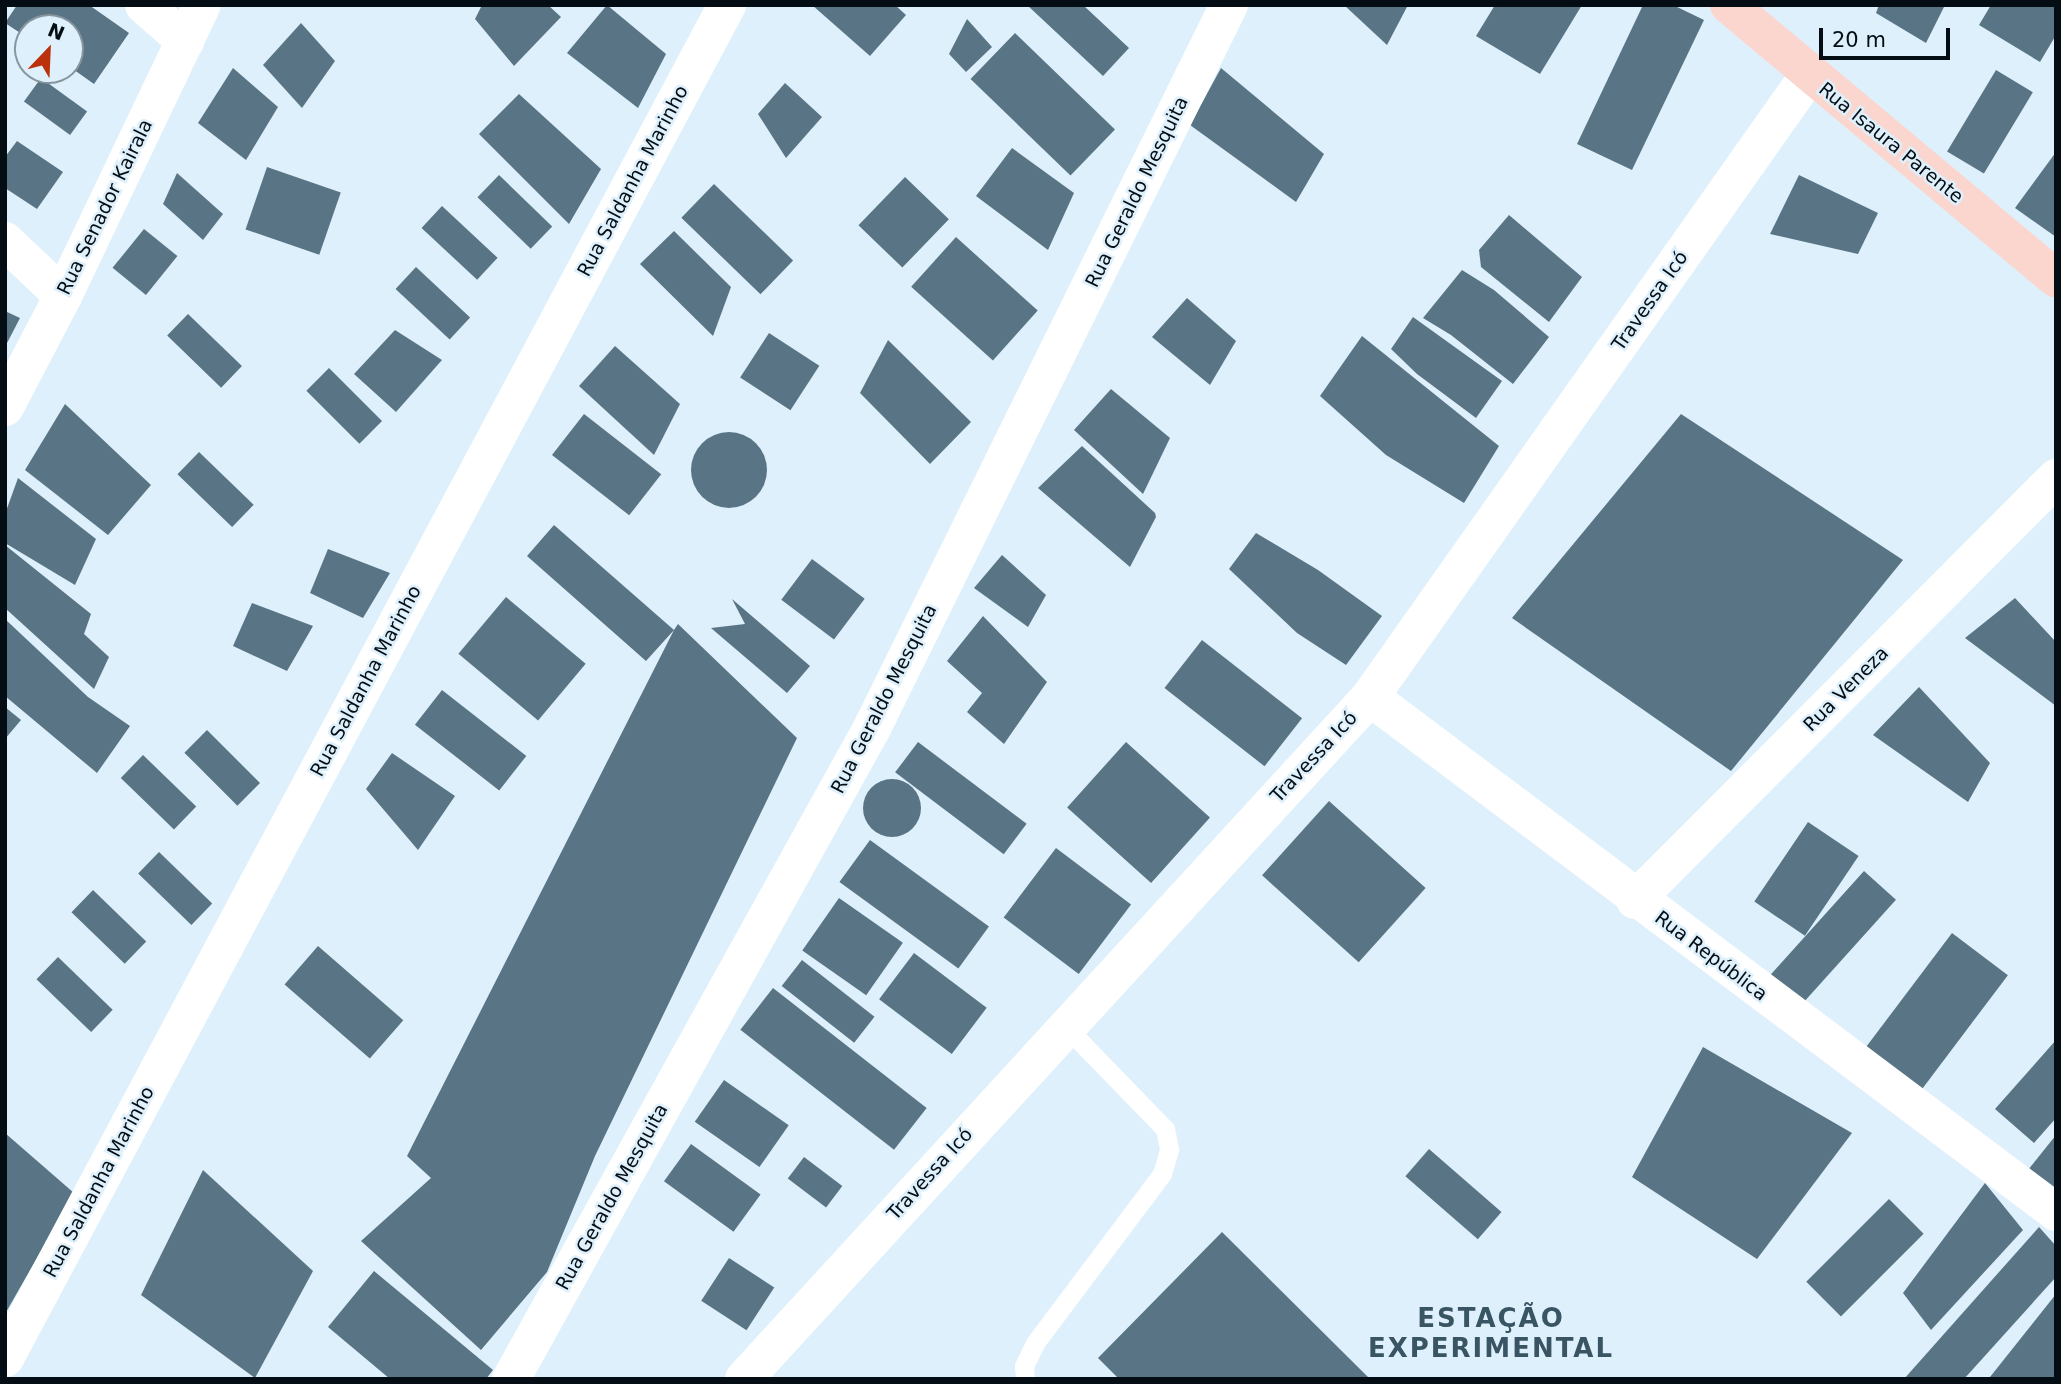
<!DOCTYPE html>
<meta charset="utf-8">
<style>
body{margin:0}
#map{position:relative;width:2061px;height:1384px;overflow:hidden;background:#def0fb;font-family:"DejaVu Sans",sans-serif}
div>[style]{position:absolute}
.building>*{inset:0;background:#597585;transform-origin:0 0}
.round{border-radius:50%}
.lane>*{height:19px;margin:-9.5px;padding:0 9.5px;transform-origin:9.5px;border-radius:9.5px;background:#fff}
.street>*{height:38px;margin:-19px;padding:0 19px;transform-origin:19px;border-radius:19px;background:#fff}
.secondary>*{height:38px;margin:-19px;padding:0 19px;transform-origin:19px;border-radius:19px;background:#fbd6ce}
span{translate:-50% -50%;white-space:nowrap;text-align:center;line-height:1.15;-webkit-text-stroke:5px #def0fb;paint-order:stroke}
.street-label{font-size:19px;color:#040d13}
.district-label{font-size:26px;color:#395463;font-weight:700;letter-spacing:2px}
.frame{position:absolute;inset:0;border:7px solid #040d13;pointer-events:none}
.north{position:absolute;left:14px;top:14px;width:70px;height:70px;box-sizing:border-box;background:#def0fb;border:2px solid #87959e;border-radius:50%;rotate:23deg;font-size:19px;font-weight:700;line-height:28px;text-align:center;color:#040d13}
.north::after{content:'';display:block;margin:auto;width:24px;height:32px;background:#bb310c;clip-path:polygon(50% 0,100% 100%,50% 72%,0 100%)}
.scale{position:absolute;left:1819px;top:28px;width:131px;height:32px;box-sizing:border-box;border:4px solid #040d13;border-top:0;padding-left:9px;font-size:21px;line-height:24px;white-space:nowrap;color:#040d13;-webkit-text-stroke:5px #def0fb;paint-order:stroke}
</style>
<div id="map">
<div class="building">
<div style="clip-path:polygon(17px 5px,89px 5px,129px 33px,94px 84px,70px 67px,70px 28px,28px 28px,28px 38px,5px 23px)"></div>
<div style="clip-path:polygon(482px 5px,548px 5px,561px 17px,514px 66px,475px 19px)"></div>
<div style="clip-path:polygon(607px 5px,666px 54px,638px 108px,567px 53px)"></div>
<div style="clip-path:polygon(812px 5px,895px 5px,906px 15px,870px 56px)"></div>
<div style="clip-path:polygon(1027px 5px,1083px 5px,1129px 48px,1103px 76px)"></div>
<div style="clip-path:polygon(1344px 5px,1408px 5px,1387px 45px)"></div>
<div style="clip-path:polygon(1495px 5px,1582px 5px,1540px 74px,1476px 36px)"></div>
<div style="clip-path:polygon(1643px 5px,1673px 5px,1704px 20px,1632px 170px,1577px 144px)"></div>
<div style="clip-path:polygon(1879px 5px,1945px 5px,1926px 43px,1876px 13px)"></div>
<div style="clip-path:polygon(1991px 5px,2056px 5px,2056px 35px,2040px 62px,1979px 25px)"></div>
<div style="clip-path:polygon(967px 19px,992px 47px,966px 72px,949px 54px)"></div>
<div style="clip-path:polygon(301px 23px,335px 61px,302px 108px,263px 65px)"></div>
<div style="left:1015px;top:33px;width:139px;height:64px;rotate:44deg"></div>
<div style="clip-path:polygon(233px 68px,278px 107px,246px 160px,198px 123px)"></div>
<div style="clip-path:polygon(1221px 68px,1324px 154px,1296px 202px,1190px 125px)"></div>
<div style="left:1996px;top:70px;width:43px;height:95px;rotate:31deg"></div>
<div style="left:41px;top:78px;width:57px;height:29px;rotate:36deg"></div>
<div style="clip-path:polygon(785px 83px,822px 117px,786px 158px,758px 114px)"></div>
<div style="clip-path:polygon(519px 94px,601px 169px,569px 224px,479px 134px)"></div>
<div style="clip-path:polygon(17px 141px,63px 172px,37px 209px,5px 188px,5px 157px)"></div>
<div style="clip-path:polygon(1012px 148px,1074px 193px,1048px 250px,976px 196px)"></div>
<div style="clip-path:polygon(2056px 152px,2056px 237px,2015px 208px)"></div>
<div style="left:267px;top:167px;width:78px;height:66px;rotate:19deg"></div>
<div style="clip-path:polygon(177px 173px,223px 214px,203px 240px,163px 204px)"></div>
<div style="left:499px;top:175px;width:74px;height:31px;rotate:44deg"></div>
<div style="clip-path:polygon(1799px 175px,1878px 213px,1858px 254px,1770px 234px)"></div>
<div style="left:905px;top:177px;width:61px;height:67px;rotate:44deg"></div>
<div style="left:714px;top:184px;width:110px;height:47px;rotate:44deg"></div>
<div style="left:442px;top:206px;width:76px;height:30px;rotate:43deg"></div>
<div style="clip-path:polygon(1509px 215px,1582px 277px,1549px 322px,1481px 267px,1479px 250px)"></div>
<div style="left:144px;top:229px;width:43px;height:50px;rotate:39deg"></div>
<div style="clip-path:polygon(674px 231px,731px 287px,713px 336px,640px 264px)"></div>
<div style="left:956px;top:237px;width:110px;height:67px;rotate:42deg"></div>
<div style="left:416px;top:267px;width:74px;height:30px;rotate:43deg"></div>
<div style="clip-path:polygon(1462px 270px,1494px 290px,1549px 337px,1513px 384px,1451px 335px,1423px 318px)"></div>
<div style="clip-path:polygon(1187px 298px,1236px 341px,1210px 385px,1152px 337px)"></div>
<div style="clip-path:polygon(5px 311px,20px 318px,5px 347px)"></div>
<div style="left:188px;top:314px;width:75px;height:30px;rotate:44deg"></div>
<div style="clip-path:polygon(1413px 317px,1502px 381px,1476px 418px,1417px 374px,1391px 349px)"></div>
<div style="clip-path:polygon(395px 330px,442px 360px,396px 412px,354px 374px)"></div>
<div style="left:769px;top:333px;width:60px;height:53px;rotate:33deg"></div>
<div style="clip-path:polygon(1362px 336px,1499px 446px,1464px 503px,1386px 455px,1320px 396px)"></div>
<div style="clip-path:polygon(888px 340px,971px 422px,930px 464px,860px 393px)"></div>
<div style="clip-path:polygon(615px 346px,680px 404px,654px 455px,579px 386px)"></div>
<div style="left:329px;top:368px;width:75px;height:32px;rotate:45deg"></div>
<div style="clip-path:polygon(1111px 389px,1170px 438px,1143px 494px,1074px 430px)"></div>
<div style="clip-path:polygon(65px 404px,151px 485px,108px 535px,25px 470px)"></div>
<div style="left:584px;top:414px;width:98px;height:52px;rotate:38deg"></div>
<div style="clip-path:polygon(1681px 414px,1903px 560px,1731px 771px,1512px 618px)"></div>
<div class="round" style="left:691px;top:432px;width:76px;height:76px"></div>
<div style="clip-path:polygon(1082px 446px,1155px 513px,1156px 517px,1130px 567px,1038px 488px)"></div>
<div style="left:199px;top:452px;width:76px;height:31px;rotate:44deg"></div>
<div style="clip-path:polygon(18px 478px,96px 539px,75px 585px,5px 543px,5px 514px)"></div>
<div style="clip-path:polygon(554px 525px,674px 630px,678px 624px,797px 738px,595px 1156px,547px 1272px,481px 1350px,361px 1241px,431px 1178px,407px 1156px,674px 630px,646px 661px,527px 556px)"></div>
<div style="clip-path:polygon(1256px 533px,1318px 570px,1382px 616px,1346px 665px,1297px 633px,1229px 569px)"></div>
<div style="clip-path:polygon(5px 545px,91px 614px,84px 634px,109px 657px,94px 689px,5px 608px)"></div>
<div style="clip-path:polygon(328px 549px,390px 573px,363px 618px,310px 593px)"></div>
<div style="clip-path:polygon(1002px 555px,1046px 595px,1028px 627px,974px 588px)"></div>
<div style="left:812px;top:559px;width:66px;height:51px;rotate:37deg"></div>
<div style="left:506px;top:597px;width:104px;height:74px;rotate:40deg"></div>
<div style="clip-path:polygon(2015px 598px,2056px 642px,2056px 706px,1965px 638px)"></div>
<div style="clip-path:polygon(732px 599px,810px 666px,787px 693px,711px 628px,745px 624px)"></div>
<div style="clip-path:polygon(252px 603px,313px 626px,287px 671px,233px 646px)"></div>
<div style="clip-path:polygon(983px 616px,1047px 682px,1004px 744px,967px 712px,982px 693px,947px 661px)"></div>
<div style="clip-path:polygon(5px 619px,88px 697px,130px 726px,97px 773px,5px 696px)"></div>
<div style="left:1202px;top:640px;width:127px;height:61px;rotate:38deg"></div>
<div style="clip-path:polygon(1919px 687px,1990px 763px,1968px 802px,1873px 735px)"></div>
<div style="left:442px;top:690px;width:107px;height:44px;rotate:38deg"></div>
<div style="clip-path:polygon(5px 707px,21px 720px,5px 739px)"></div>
<div style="left:207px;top:730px;width:75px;height:32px;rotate:45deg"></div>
<div style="left:918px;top:742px;width:136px;height:38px;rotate:37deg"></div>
<div style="left:1126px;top:742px;width:113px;height:88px;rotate:42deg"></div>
<div style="clip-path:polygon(392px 753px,455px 796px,418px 850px,366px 789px)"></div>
<div style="left:143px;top:755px;width:74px;height:32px;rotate:44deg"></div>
<div class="round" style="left:863px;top:779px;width:58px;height:58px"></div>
<div style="left:1329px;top:801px;width:130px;height:100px;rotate:42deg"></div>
<div style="left:1808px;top:822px;width:61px;height:96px;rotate:34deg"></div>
<div style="left:870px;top:840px;width:147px;height:52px;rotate:36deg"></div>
<div style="left:1056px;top:848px;width:94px;height:87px;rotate:37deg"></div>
<div style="left:159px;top:852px;width:74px;height:30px;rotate:44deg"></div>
<div style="left:1864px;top:871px;width:43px;height:148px;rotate:42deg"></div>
<div style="left:93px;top:890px;width:74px;height:31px;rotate:44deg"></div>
<div style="left:839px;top:898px;width:78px;height:64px;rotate:35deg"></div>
<div style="left:1952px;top:933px;width:70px;height:150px;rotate:37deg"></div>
<div style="left:318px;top:946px;width:113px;height:51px;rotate:41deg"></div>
<div style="left:914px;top:953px;width:91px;height:58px;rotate:37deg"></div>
<div style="left:58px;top:957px;width:76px;height:31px;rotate:44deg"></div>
<div style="left:802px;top:960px;width:92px;height:33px;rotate:38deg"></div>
<div style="left:773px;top:988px;width:195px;height:53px;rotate:38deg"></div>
<div style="clip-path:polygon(2056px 1040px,2056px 1118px,2034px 1143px,1995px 1109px)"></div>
<div style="clip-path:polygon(1703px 1047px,1852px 1133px,1757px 1259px,1632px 1177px)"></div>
<div style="left:724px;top:1080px;width:79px;height:51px;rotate:35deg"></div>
<div style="clip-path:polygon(5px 1133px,74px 1193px,5px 1314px)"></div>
<div style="clip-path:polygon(2056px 1135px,2056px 1192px,2028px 1170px)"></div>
<div style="left:691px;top:1144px;width:86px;height:46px;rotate:36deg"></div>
<div style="left:1429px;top:1149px;width:96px;height:36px;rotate:41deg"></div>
<div style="left:804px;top:1157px;width:48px;height:27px;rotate:37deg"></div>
<div style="clip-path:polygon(203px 1170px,313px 1271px,255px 1378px,141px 1295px)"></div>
<div style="clip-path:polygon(1985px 1183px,2023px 1230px,1931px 1330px,1903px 1293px)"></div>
<div style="left:1889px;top:1199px;width:49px;height:117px;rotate:45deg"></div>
<div style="clip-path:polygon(2039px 1227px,2056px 1246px,2056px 1277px,1964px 1379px,1904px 1379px)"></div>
<div style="clip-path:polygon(1222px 1232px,1370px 1379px,1119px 1379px,1098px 1358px)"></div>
<div style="left:729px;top:1258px;width:54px;height:51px;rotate:33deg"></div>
<div style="clip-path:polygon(374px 1271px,493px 1370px,486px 1379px,390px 1379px,328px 1327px)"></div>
<div style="clip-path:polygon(2056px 1294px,2056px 1379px,1990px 1377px)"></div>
</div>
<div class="lane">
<div style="left:1025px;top:1379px;width:13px;rotate:-94deg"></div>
<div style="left:1024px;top:1366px;width:25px;rotate:-64deg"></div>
<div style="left:1035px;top:1343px;width:211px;rotate:-53.1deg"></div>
<div style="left:1162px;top:1174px;width:26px;rotate:-74deg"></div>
<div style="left:1169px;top:1149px;width:20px;rotate:-101deg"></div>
<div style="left:1165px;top:1129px;width:142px;rotate:-134.1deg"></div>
</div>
<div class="street">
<div style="left:144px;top:5px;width:55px;rotate:41.3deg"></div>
<div style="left:5px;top:241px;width:80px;rotate:43.5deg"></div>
<div style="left:5px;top:407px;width:125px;rotate:-62.4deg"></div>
<div style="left:63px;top:296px;width:322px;rotate:-64.5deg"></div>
<div style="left:1370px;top:697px;width:858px;rotate:36.9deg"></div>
<div style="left:1635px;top:900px;width:596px;rotate:-45.07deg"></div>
<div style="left:5px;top:1358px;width:1534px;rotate:-61.91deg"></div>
<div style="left:511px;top:1379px;width:744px;rotate:-60.99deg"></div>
<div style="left:872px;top:728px;width:806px;rotate:-63.72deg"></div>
<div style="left:744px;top:1379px;width:926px;rotate:-47.45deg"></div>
<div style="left:1370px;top:697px;width:761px;rotate:-54.79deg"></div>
</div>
<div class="secondary">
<div style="left:1729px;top:5px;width:426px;rotate:39.9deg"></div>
</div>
<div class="street-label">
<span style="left:1891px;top:143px;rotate:39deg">Rua Isaura Parente</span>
<span style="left:633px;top:181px;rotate:-62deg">Rua Saldanha Marinho</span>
<span style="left:1137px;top:192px;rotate:-64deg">Rua Geraldo Mesquita</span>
<span style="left:105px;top:207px;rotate:-64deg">Rua Senador Kairala</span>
<span style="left:1650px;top:301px;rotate:-55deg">Travessa Icó</span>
<span style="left:366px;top:681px;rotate:-62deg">Rua Saldanha Marinho</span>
<span style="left:1846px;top:689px;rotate:-45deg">Rua Veneza</span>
<span style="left:884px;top:699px;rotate:-63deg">Rua Geraldo Mesquita</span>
<span style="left:1314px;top:757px;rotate:-47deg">Travessa Icó</span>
<span style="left:1711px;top:956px;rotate:37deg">Rua República</span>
<span style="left:930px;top:1174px;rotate:-48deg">Travessa Icó</span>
<span style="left:99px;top:1182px;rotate:-62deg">Rua Saldanha Marinho</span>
<span style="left:612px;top:1197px;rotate:-61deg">Rua Geraldo Mesquita</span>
</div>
<div class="district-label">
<span style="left:1491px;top:1334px">ESTAÇÃO<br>EXPERIMENTAL</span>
</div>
<div class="frame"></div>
<div class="north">N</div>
<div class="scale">20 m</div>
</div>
